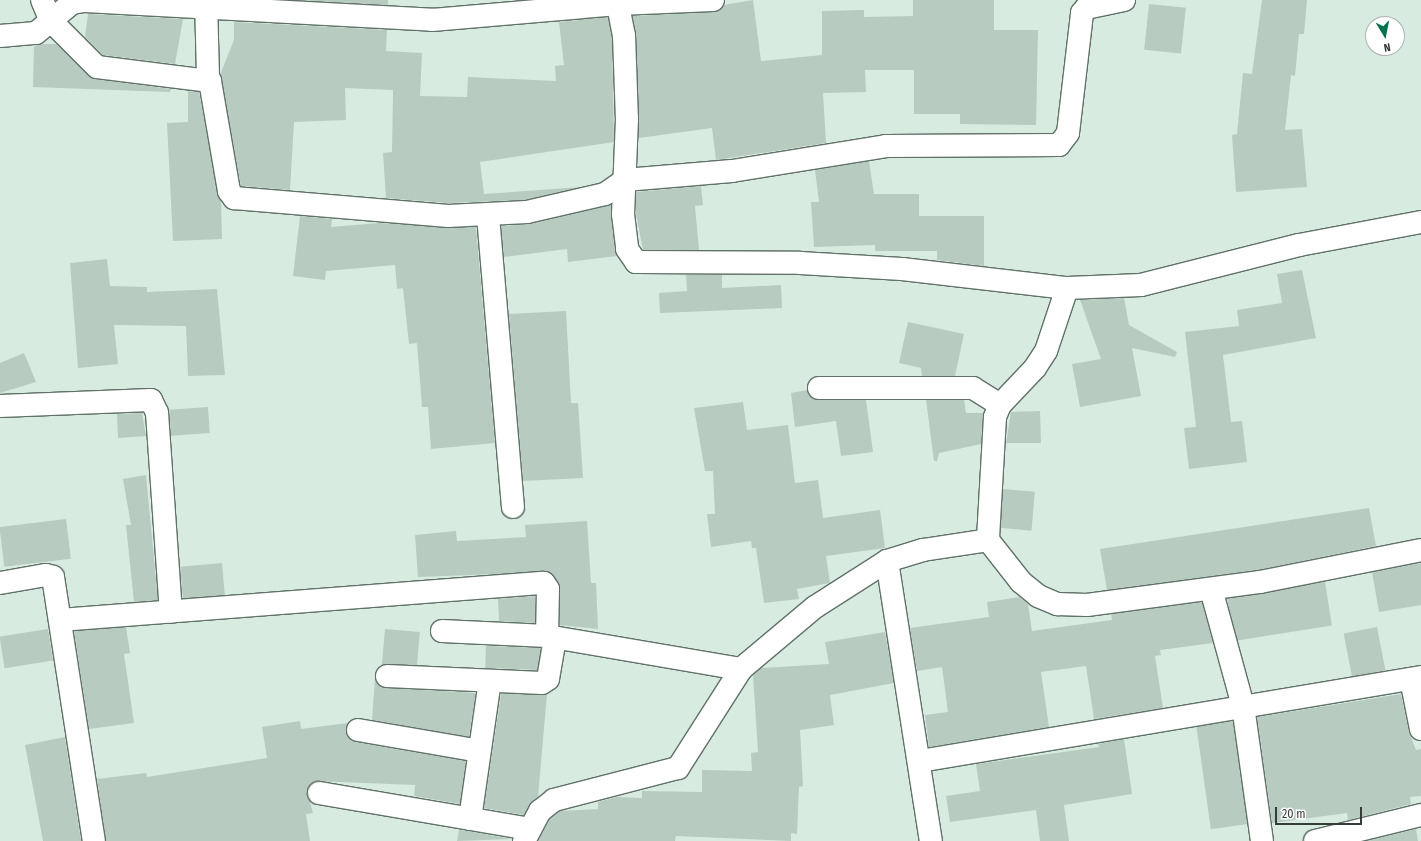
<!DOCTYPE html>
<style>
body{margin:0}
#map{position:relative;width:1421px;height:841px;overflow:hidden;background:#d8ebe0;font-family:"Fira Sans Condensed",sans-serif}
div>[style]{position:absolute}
.building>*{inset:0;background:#b8cbc1;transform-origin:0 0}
.roads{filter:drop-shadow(1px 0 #607168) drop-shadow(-1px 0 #607168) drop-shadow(0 1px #607168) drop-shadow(0 -1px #607168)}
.minor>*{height:22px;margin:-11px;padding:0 11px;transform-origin:11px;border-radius:11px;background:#fff}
span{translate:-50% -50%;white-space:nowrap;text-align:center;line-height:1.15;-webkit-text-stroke:3px #fff;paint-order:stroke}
.north{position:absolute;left:1365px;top:16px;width:40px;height:40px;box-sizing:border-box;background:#fff;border:1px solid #aeb1b0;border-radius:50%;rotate:170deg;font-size:11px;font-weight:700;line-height:16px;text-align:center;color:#353d39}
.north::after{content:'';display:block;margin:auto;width:14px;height:18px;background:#00724c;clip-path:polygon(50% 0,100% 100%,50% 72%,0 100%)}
.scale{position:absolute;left:1275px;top:807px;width:87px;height:18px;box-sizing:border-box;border:2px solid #353d39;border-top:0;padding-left:5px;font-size:12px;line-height:14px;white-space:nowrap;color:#353d39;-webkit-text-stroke:3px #fff;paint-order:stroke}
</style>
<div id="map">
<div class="building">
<div style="clip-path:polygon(295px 0,388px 0,388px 5px)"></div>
<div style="clip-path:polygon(753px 0,761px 61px,822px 55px,822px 11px,864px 10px,864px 17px,913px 16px,913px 0,994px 0,994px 30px,1038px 30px,1036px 125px,960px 124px,960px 114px,914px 114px,914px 70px,865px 70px,866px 92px,823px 93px,826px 143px,716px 160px,712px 128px,639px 138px,633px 16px,714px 12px,724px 5px)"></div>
<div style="clip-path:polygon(1262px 0,1307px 0,1304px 34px,1299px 34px,1295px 76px,1291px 75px,1285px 130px,1302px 129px,1307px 187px,1236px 192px,1232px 135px,1237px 134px,1243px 73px,1252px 74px)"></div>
<div style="left:1149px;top:4px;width:37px;height:46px;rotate:6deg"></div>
<div style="clip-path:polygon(88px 14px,183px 19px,175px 64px,103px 55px,85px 37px)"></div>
<div style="clip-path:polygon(608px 17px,612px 36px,614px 142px,480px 162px,484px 194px,582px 187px,525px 200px,448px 203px,386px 198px,383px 153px,392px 152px,393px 90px,345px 88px,346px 120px,294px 122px,290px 190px,241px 186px,220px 75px,234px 40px,234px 22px,387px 30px,386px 51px,422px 53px,420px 96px,467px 97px,468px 77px,556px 81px,555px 66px,564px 65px,559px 22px)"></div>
<div style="clip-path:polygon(42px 44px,56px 44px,95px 79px,171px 89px,170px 92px,33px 87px,34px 46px)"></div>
<div style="clip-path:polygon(188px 91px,199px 92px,221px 201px,222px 239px,173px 241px,167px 123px,188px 122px)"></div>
<div style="clip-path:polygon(869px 161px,874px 194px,919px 194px,919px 216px,984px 216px,984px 266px,937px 260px,937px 251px,875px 251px,875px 245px,814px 247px,811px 202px,819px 202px,815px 170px)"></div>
<div style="clip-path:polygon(701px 186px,703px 205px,695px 206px,699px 250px,643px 250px,636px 214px,636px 192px)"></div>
<div style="clip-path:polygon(611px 205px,617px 256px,568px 262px,567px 249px,504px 257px,501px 226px,530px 224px)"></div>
<div style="clip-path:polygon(300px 216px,332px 219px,331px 227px,379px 223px,476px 227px,495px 443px,431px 449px,428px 407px,422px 407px,417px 343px,409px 344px,403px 288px,397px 289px,395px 265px,326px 271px,325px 280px,293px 276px)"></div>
<div style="clip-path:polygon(107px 259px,110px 286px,147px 287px,147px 292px,217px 289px,225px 375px,188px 376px,186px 326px,114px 325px,118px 364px,78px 368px,70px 263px)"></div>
<div style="clip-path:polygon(1302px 270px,1316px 338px,1223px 355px,1231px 422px,1242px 421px,1247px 462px,1189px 469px,1184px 428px,1196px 427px,1185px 332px,1239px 326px,1237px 310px,1282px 303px,1277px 274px)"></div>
<div style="clip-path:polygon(686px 275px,722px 275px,722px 288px,781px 285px,782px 308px,660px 313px,659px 293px,687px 291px)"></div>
<div style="clip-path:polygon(1124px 298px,1129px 325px,1177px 352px,1175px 357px,1132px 348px,1141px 396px,1080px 407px,1072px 364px,1101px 359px,1080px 300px)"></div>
<div style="clip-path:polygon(566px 311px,571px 403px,578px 403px,583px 478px,523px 481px,509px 314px)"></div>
<div style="clip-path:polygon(908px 322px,964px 334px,955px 376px,922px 376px,921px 368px,899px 363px)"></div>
<div style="clip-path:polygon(24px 353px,36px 382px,0 393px,0 363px)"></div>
<div style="clip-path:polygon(807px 390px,819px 400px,866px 400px,873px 452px,841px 456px,836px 421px,795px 427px,791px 393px)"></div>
<div style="clip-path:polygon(926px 400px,964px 400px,966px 413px,983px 413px,981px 444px,939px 453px,937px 461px,934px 461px)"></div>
<div style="clip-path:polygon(743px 402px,747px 430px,788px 425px,795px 483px,818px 480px,823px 518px,880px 510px,885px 548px,826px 556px,830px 583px,797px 589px,799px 599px,764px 603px,756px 548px,752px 548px,751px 541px,711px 547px,707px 514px,715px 514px,713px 471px,705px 471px,694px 408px)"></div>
<div style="left:208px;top:407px;width:26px;height:39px;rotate:86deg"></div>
<div style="clip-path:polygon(1040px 411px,1041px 443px,1006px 443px,1011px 412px)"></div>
<div style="clip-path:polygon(142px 413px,146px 436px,118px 438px,117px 414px)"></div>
<div style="clip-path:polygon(146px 475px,158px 600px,134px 602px,126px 525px,131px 525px,123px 479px)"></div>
<div style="left:1003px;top:489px;width:32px;height:39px;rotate:5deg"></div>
<div style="clip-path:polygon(1369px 508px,1376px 546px,1258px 570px,1107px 590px,1100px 549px)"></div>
<div style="left:66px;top:519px;width:40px;height:67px;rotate:83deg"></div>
<div style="clip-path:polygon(587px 521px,591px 583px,596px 583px,598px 629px,560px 625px,560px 589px,549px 572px,418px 577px,415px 535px,456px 531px,457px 541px,526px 537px,525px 525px)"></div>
<div style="left:222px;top:563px;width:32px;height:42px;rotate:85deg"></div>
<div style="clip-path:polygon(1421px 563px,1421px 605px,1379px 612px,1372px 572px)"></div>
<div style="left:1325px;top:582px;width:44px;height:99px;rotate:81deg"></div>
<div style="clip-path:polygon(535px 596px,535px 623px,499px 621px,498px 599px)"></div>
<div style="clip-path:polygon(1019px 597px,1028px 604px,1032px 631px,1112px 620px,1111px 614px,1202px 602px,1213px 643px,1160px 650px,1161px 655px,1155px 656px,1163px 708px,1094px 719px,1086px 666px,1041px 672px,1049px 727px,929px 747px,925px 715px,948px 712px,942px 667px,917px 671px,910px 628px,989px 617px,987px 602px)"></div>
<div style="clip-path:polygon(126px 627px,130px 653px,124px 654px,134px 723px,89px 729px,74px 631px)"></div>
<div style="left:1377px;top:627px;width:44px;height:34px;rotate:79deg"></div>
<div style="left:48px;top:629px;width:32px;height:49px;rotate:81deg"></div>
<div style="left:385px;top:629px;width:35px;height:36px;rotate:5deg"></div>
<div style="clip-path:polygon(885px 632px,894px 683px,830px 695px,834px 725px,800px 730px,803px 786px,799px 787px,797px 834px,791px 833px,791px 841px,676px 836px,675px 841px,538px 841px,550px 819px,560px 811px,598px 809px,598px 802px,617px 797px,642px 798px,642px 791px,702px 792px,702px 770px,752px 771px,751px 753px,758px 752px,753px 675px,761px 668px,829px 664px,825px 642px)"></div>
<div style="left:486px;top:646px;width:55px;height:22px;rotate:2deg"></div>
<div style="clip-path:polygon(375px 678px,386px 688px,476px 693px,469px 737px,372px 720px)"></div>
<div style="clip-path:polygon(501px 694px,547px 694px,538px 797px,524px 815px,484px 808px)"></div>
<div style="clip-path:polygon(1401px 694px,1409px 732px,1416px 750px,1421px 749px,1421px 796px,1410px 797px,1411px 804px,1348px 820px,1347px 813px,1272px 823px,1257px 717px)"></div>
<div style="clip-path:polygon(300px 721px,301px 729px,348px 723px,346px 735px,355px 742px,466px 761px,460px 804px,414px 796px,415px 785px,315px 781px,307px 791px,313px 813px,306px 814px,310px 841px,106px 841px,97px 779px,146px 773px,147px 777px,267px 758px,262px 727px)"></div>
<div style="left:1233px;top:721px;width:104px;height:37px;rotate:82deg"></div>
<div style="clip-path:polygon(65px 737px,81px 841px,43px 841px,25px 745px)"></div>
<div style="clip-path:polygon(1124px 739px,1132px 794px,1064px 805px,1069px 841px,1040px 841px,1036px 810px,950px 822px,946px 796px,980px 791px,976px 764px,1099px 747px,1098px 744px)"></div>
<div style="clip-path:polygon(1416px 829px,1418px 841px,1367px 841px)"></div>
<div style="clip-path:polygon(459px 830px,468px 831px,512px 839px,457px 841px)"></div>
</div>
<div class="roads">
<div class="minor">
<div style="left:42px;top:0;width:23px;rotate:67deg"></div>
<div style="left:51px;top:21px;width:65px;rotate:45deg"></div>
<div style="left:97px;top:67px;width:114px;rotate:7.1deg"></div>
<div style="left:210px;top:81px;width:112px;rotate:80.2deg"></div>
<div style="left:229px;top:191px;width:9px;rotate:54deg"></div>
<div style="left:234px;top:198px;width:215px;rotate:4.8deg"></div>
<div style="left:448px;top:216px;width:79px;rotate:-2.9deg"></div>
<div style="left:527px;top:212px;width:80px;rotate:-13deg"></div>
<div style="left:605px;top:194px;width:24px;rotate:-35deg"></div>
<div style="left:625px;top:180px;width:107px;rotate:-4.8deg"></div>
<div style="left:732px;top:171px;width:156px;rotate:-9.2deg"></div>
<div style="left:886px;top:146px;width:173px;rotate:-0.3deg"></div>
<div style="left:1059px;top:145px;width:15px;rotate:-53deg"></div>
<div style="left:1068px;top:133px;width:121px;rotate:-83.3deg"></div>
<div style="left:1082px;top:13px;width:6px;rotate:-51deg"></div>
<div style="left:1086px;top:8px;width:39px;rotate:-12deg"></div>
<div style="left:206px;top:0;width:79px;rotate:88.5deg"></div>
<div style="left:617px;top:0;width:36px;rotate:79deg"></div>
<div style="left:624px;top:35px;width:84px;rotate:88deg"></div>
<div style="left:627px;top:119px;width:95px;rotate:92.4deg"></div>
<div style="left:623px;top:214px;width:35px;rotate:83deg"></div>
<div style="left:627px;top:249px;width:16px;rotate:55deg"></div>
<div style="left:636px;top:262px;width:164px;rotate:0.3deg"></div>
<div style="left:800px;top:263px;width:102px;rotate:3.4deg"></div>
<div style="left:902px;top:269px;width:166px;rotate:6.6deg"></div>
<div style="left:0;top:36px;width:36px;rotate:-5deg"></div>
<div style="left:36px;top:33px;width:47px;rotate:-39.8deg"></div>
<div style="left:72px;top:3px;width:13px;rotate:-9deg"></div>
<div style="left:85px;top:1px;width:348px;rotate:3.1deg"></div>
<div style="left:432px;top:20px;width:187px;rotate:-4.9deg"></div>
<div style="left:618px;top:4px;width:95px;rotate:-2.4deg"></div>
<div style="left:488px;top:216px;width:292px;rotate:85.1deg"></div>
<div style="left:1421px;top:222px;width:124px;rotate:169.3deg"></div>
<div style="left:1299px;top:245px;width:163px;rotate:165.8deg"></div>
<div style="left:1141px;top:285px;width:74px;rotate:177.7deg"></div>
<div style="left:1067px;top:288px;width:66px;rotate:108.4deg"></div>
<div style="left:1046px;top:351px;width:20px;rotate:123deg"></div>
<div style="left:1035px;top:368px;width:51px;rotate:133.4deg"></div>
<div style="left:1000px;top:405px;width:13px;rotate:113deg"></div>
<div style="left:995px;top:417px;width:123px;rotate:93.3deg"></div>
<div style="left:988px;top:540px;width:53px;rotate:51.8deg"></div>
<div style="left:1021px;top:582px;width:22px;rotate:39deg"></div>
<div style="left:1038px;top:596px;width:21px;rotate:23deg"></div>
<div style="left:1057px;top:604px;width:30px;rotate:2deg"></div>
<div style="left:1087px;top:605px;width:175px;rotate:-7.6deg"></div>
<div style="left:1260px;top:582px;width:164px;rotate:-11.2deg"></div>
<div style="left:819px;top:388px;width:154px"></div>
<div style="left:973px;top:388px;width:32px;rotate:32deg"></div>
<div style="left:0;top:406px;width:151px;rotate:-2.3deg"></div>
<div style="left:151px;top:400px;width:14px;rotate:65deg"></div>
<div style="left:157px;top:413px;width:199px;rotate:86deg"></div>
<div style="left:887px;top:561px;width:283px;rotate:81.1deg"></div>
<div style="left:0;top:583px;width:47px;rotate:-9.9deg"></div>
<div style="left:46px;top:575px;width:7px;rotate:16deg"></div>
<div style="left:53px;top:577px;width:267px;rotate:81.2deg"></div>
<div style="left:1211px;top:589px;width:121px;rotate:74.7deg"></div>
<div style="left:1243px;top:706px;width:136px;rotate:82deg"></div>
<div style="left:60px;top:620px;width:485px;rotate:-4.4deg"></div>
<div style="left:544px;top:583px;width:7px;rotate:56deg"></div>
<div style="left:548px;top:589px;width:47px;rotate:91.2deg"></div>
<div style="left:442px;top:631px;width:105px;rotate:2.7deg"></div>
<div style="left:547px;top:636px;width:197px;rotate:9.7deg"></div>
<div style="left:741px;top:669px;width:97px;rotate:-40deg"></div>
<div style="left:815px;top:607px;width:85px;rotate:-32.6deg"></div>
<div style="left:887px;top:561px;width:38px;rotate:-17deg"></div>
<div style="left:923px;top:550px;width:66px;rotate:-8.7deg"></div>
<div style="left:387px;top:676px;width:155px;rotate:2.6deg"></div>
<div style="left:542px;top:683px;width:7px;rotate:-34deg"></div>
<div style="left:548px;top:679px;width:42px;rotate:-80.3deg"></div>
<div style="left:1411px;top:679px;width:51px;rotate:78.7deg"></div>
<div style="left:358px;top:730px;width:123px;rotate:9.8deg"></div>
<div style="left:920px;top:761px;width:508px;rotate:-9.52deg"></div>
<div style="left:319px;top:793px;width:214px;rotate:9.7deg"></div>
<div style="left:470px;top:819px;width:139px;rotate:-81.8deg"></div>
<div style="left:524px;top:841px;width:34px;rotate:-62deg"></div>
<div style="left:540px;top:811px;width:18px;rotate:-38deg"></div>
<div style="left:554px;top:800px;width:128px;rotate:-14.5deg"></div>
<div style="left:678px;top:768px;width:117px;rotate:-57.5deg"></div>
<div style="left:1315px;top:841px;width:109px;rotate:-13.8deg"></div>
</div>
</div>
<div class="north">N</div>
<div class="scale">20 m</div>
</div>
